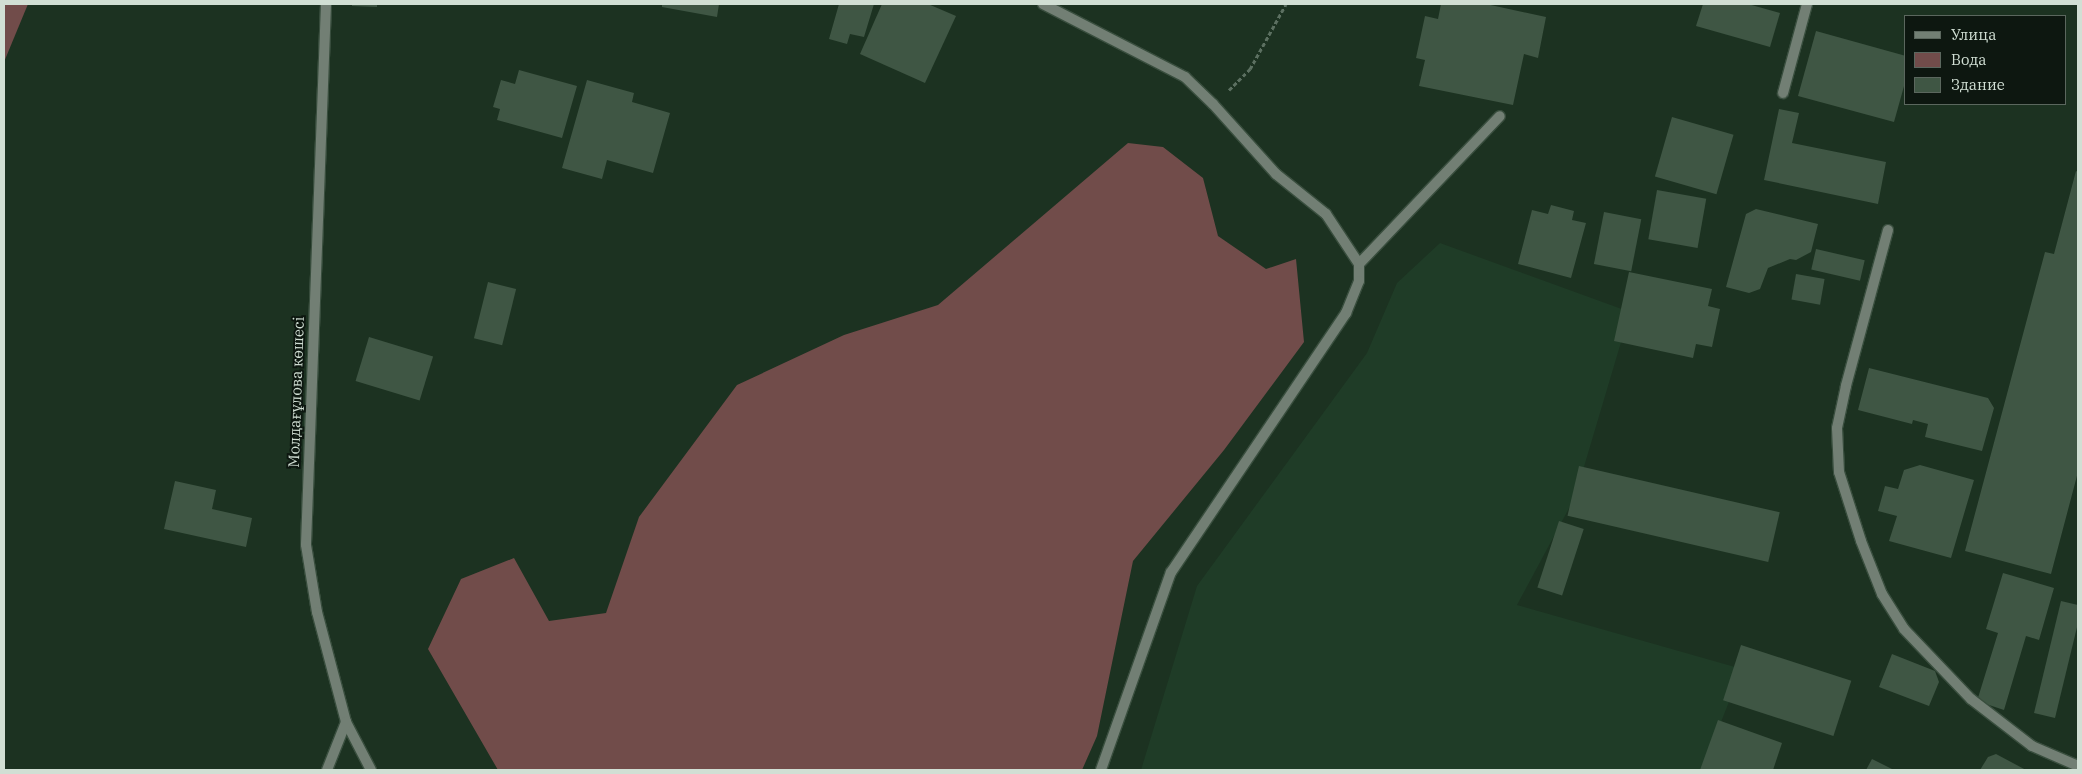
<!DOCTYPE html>
<meta charset="utf-8">
<style>
body{margin:0}
#map{position:relative;width:2082px;height:774px;overflow:hidden;background:#1c3221;font-family:"IBM Plex Serif",serif}
div>[style]{position:absolute}
.built>*{inset:0;background:#1f3c27}
.water>*{inset:0;background:#714c4a}
.building>*{inset:0;background:#3f5644;transform-origin:0 0}
.path>*{height:3px;margin-top:-1.5px;transform-origin:0;background:repeating-linear-gradient(90deg,#5c7061 0 4px,transparent 0 6.5px)}
.roads{filter:drop-shadow(1px 0 #394e3e) drop-shadow(-1px 0 #394e3e) drop-shadow(0 1px #394e3e) drop-shadow(0 -1px #394e3e)}
.street>*{height:10px;margin:-5px;padding:0 5px;transform-origin:5px;border-radius:5px;background:#727f74}
span{translate:-50% -50%;white-space:nowrap;text-align:center;line-height:1.15;-webkit-text-stroke:4px #0d1710;paint-order:stroke}
.street-label{font-size:15px;color:#d1dfd4}
.frame{position:absolute;inset:0;border:5px solid #d1dfd4;pointer-events:none}
.legend{position:absolute;left:1904px;top:15px;width:162px;height:90px;box-sizing:border-box;background:#0d1710;border:1px solid #5b675e;margin:0;padding:6px 9px;list-style:none;font-size:15px;color:#d1dfd4}
.legend li{display:flex;align-items:center;gap:10px;height:25px}
.legend b{width:25px;border:1px solid #5b675e}
</style>
<div id="map">
<div class="built">
<div style="clip-path:polygon(1440px 243px,1630px 312px,1575px 497px,1517px 605px,1742px 669px,1702px 770px,1141px 770px,1197px 586px,1367px 353px,1397px 283px)"></div>
</div>
<div class="water">
<div style="clip-path:polygon(4px 4px,28px 4px,4px 62px)"></div>
<div style="clip-path:polygon(1128px 143px,1163px 147px,1203px 178px,1218px 236px,1266px 269px,1296px 259px,1304px 342px,1224px 450px,1133px 561px,1097px 736px,1082px 770px,498px 770px,428px 649px,461px 579px,514px 558px,549px 621px,606px 613px,639px 517px,737px 385px,844px 335px,938px 305px)"></div>
</div>
<div class="building">
<div style="clip-path:polygon(352px 4px,377px 4px,377px 7px,352px 6px)"></div>
<div style="clip-path:polygon(662px 4px,719px 4px,717px 17px,662px 7px)"></div>
<div style="clip-path:polygon(839px 4px,874px 4px,864px 37px,850px 34px,847px 44px,829px 39px)"></div>
<div style="clip-path:polygon(882px 4px,928px 4px,956px 16px,925px 83px,860px 54px)"></div>
<div style="clip-path:polygon(1441px 4px,1486px 4px,1546px 17px,1538px 58px,1524px 54px,1513px 105px,1419px 86px,1425px 60px,1416px 58px,1425px 16px,1438px 19px)"></div>
<div style="clip-path:polygon(1703px 4px,1748px 4px,1780px 13px,1770px 47px,1696px 26px)"></div>
<div style="clip-path:polygon(1816px 31px,1906px 56px,1906px 79px,1894px 122px,1798px 96px)"></div>
<div style="clip-path:polygon(519px 70px,577px 86px,562px 138px,497px 120px,500px 109px,493px 107px,501px 80px,515px 84px)"></div>
<div style="clip-path:polygon(587px 80px,634px 93px,632px 102px,670px 113px,653px 173px,607px 160px,602px 179px,562px 168px)"></div>
<div style="clip-path:polygon(1779px 109px,1799px 113px,1792px 143px,1886px 162px,1878px 204px,1764px 180px)"></div>
<div style="left:1672px;top:117px;width:64px;height:62px;rotate:16deg"></div>
<div style="clip-path:polygon(2076px 171px,2078px 172px,2078px 472px,2051px 574px,1965px 551px,2045px 252px,2054px 254px)"></div>
<div style="left:1657px;top:190px;width:50px;height:50px;rotate:10deg"></div>
<div style="clip-path:polygon(1551px 205px,1574px 211px,1572px 220px,1586px 223px,1571px 278px,1518px 264px,1532px 210px,1548px 214px)"></div>
<div style="clip-path:polygon(1756px 209px,1818px 224px,1811px 252px,1796px 260px,1790px 259px,1768px 268px,1760px 289px,1749px 293px,1726px 287px,1746px 214px)"></div>
<div style="left:1604px;top:212px;width:38px;height:53px;rotate:11deg"></div>
<div style="left:1816px;top:249px;width:50px;height:21px;rotate:13deg"></div>
<div style="clip-path:polygon(1629px 272px,1712px 289px,1708px 306px,1720px 309px,1712px 347px,1696px 344px,1693px 358px,1614px 341px)"></div>
<div style="left:1796px;top:274px;width:29px;height:26px;rotate:10deg"></div>
<div style="left:488px;top:282px;width:29px;height:58px;rotate:14deg"></div>
<div style="left:369px;top:337px;width:67px;height:46px;rotate:17deg"></div>
<div style="clip-path:polygon(1869px 368px,1988px 398px,1994px 408px,1982px 451px,1925px 437px,1928px 424px,1913px 420px,1912px 424px,1858px 410px)"></div>
<div style="clip-path:polygon(1920px 465px,1974px 480px,1951px 558px,1889px 541px,1897px 516px,1878px 511px,1885px 486px,1898px 489px,1904px 470px)"></div>
<div style="left:1579px;top:466px;width:206px;height:51px;rotate:13deg"></div>
<div style="clip-path:polygon(175px 481px,216px 490px,212px 509px,252px 518px,246px 547px,164px 529px)"></div>
<div style="left:1559px;top:521px;width:26px;height:70px;rotate:18deg"></div>
<div style="clip-path:polygon(2003px 573px,2054px 588px,2039px 640px,2026px 636px,2004px 710px,1977px 701px,1998px 633px,1986px 629px)"></div>
<div style="clip-path:polygon(2061px 601px,2078px 605px,2078px 623px,2055px 718px,2034px 713px)"></div>
<div style="left:1741px;top:645px;width:116px;height:58px;rotate:18deg"></div>
<div style="clip-path:polygon(1892px 654px,1935px 671px,1939px 682px,1929px 706px,1879px 687px)"></div>
<div style="clip-path:polygon(1718px 720px,1782px 743px,1773px 770px,1700px 770px)"></div>
<div style="clip-path:polygon(1996px 754px,2026px 770px,1980px 770px,1988px 757px)"></div>
<div style="clip-path:polygon(1872px 759px,1894px 770px,1866px 770px)"></div>
</div>
<div class="path">
<div style="left:1229px;top:90px;width:30px;rotate:-45deg"></div>
<div style="left:1250px;top:69px;width:74px;rotate:-61deg"></div>
</div>
<div class="roads">
<div class="street">
<div style="left:326px;top:4px;width:541px;rotate:92.12deg"></div>
<div style="left:306px;top:545px;width:68px;rotate:80.7deg"></div>
<div style="left:317px;top:612px;width:114px;rotate:75.2deg"></div>
<div style="left:346px;top:722px;width:54px;rotate:62.5deg"></div>
<div style="left:1043px;top:4px;width:160px;rotate:27.2deg"></div>
<div style="left:1185px;top:77px;width:39px;rotate:44deg"></div>
<div style="left:1213px;top:104px;width:94px;rotate:48deg"></div>
<div style="left:1276px;top:174px;width:64px;rotate:38.7deg"></div>
<div style="left:1326px;top:214px;width:60px;rotate:56.6deg"></div>
<div style="left:1359px;top:264px;width:17px;rotate:90deg"></div>
<div style="left:1359px;top:281px;width:35px;rotate:112deg"></div>
<div style="left:1346px;top:313px;width:313px;rotate:124deg"></div>
<div style="left:1171px;top:572px;width:210px;rotate:109.5deg"></div>
<div style="left:1783px;top:93px;width:92px;rotate:-74.9deg"></div>
<div style="left:1888px;top:230px;width:162px;rotate:105.1deg"></div>
<div style="left:1846px;top:386px;width:43px;rotate:102.1deg"></div>
<div style="left:1837px;top:428px;width:44px;rotate:87.4deg"></div>
<div style="left:1839px;top:472px;width:72px;rotate:72.3deg"></div>
<div style="left:1861px;top:541px;width:57px;rotate:68.4deg"></div>
<div style="left:1882px;top:594px;width:41px;rotate:57.8deg"></div>
<div style="left:1904px;top:629px;width:97px;rotate:46.3deg"></div>
<div style="left:1971px;top:699px;width:77px;rotate:37.6deg"></div>
<div style="left:2032px;top:746px;width:50px;rotate:23.5deg"></div>
<div style="left:1359px;top:264px;width:204px;rotate:-46.4deg"></div>
<div style="left:327px;top:770px;width:52px;rotate:-68.4deg"></div>
</div>
</div>
<div class="street-label">
<span style="left:296px;top:392px;rotate:-88deg">Молдағұлова көшесі</span>
</div>
<div class="frame"></div>
<ul class="legend">
<li><b style="height:6px;background:#727f74"></b>Улица</li>
<li><b style="height:14px;background:#714c4a"></b>Вода</li>
<li><b style="height:14px;background:#3f5644"></b>Здание</li>
</ul>
</div>
